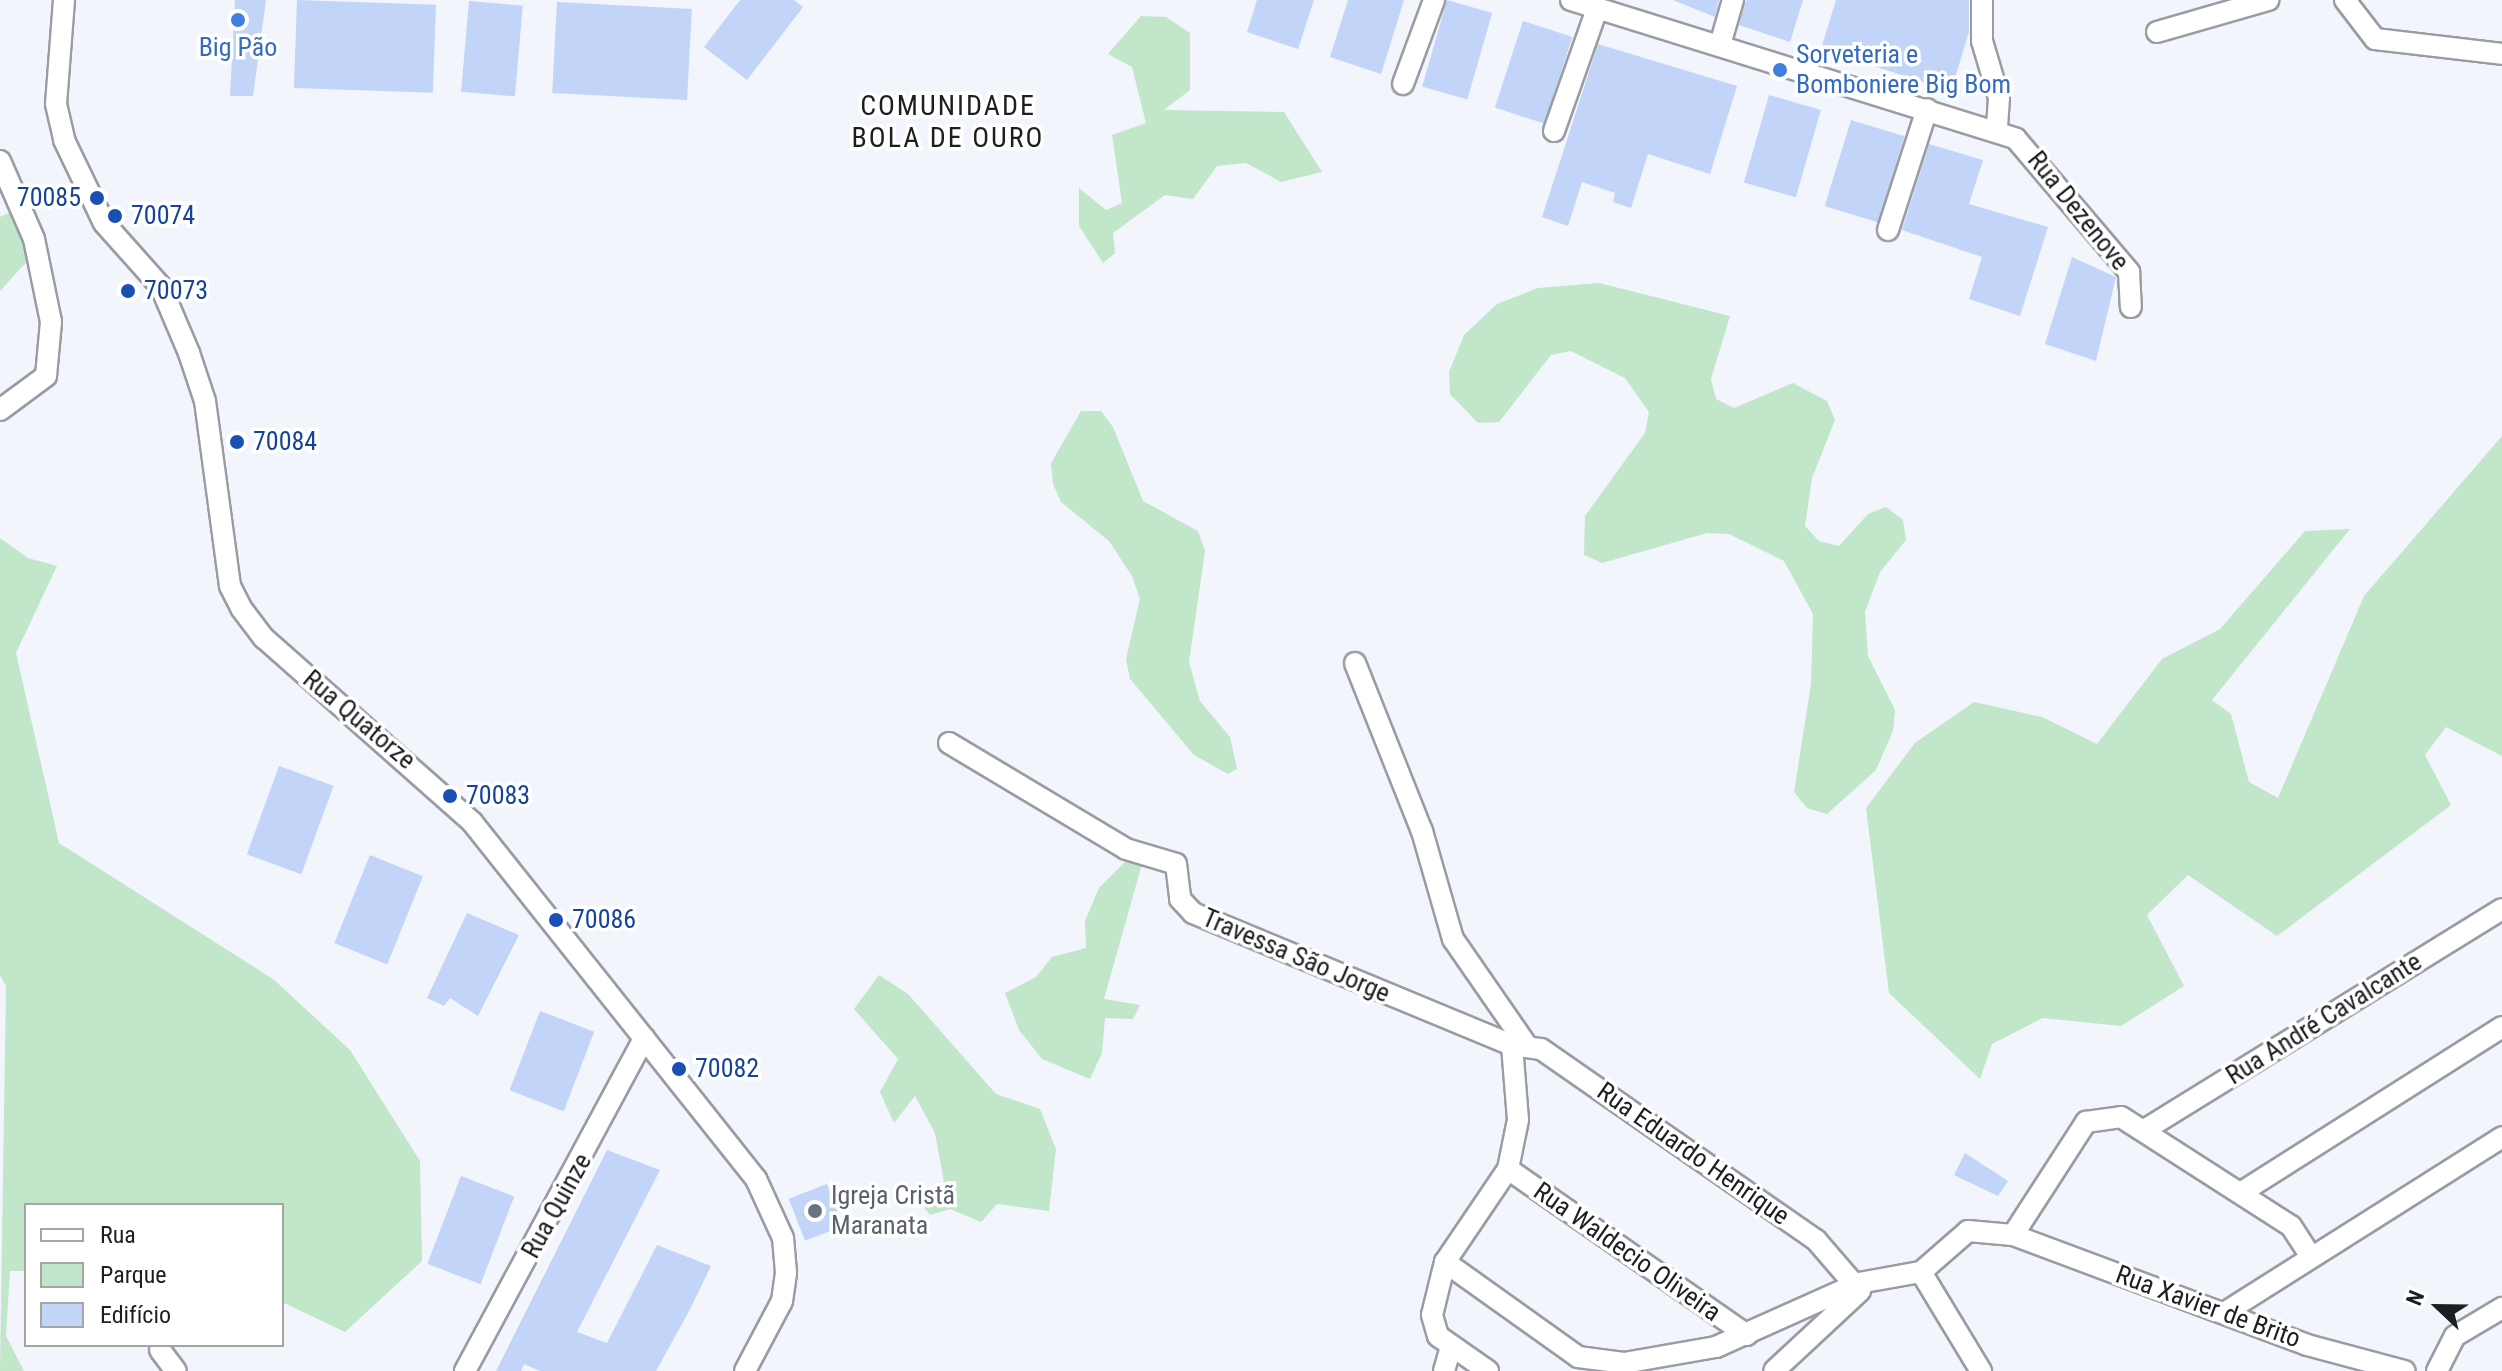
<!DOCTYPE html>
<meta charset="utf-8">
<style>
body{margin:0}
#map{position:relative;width:2502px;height:1371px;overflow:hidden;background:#f2f5fc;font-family:"Roboto Condensed",sans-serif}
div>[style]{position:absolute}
.green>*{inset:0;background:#c1e6c9}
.building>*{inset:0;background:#c2d4f8;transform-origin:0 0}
.roads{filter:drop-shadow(2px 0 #999ca2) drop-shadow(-2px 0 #999ca2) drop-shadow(0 2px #999ca2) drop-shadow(0 -2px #999ca2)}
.street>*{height:20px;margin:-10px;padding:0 10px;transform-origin:10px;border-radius:10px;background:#fff}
.dots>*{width:22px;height:22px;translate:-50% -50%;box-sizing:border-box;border:4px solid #fff;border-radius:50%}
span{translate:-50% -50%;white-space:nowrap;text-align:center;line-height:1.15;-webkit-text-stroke:7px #fff;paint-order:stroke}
.shop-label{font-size:26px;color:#366cbe}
.left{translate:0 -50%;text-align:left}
.transit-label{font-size:26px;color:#164399}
.right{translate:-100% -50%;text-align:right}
.street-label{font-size:26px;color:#1d1e20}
.worship-label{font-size:26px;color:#5b616d}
.neighbourhood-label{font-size:28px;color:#1d1e20;letter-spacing:2px}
.legend{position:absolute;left:24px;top:1203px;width:260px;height:144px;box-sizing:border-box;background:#fff;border:2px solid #a5a5a6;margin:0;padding:10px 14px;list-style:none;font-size:24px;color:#1d1e20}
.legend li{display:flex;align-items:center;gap:16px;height:40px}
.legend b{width:40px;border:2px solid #a5a5a6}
.north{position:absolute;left:2398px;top:1267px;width:80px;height:80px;-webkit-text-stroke:6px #fff;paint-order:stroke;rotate:292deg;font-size:22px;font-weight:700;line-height:32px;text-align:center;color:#1d1e20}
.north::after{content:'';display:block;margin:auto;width:28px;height:36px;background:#1d1e20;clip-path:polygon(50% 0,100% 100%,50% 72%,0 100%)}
</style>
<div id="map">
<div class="green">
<div style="clip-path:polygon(1141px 16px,1166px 17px,1190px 33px,1190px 90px,1164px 110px,1284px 112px,1322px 172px,1281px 182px,1246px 163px,1217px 166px,1193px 199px,1165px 195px,1113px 233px,1115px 253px,1103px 263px,1079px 226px,1079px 188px,1106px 210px,1122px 203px,1112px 135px,1146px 123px,1132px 67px,1108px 54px)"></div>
<div style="clip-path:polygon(9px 213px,29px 259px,0 291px,0 217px)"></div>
<div style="clip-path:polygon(1599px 283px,1730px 316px,1711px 379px,1716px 399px,1734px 408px,1793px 383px,1827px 401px,1835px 420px,1812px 478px,1805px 526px,1819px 541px,1839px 546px,1868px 514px,1886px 507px,1903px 520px,1906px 540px,1880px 572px,1865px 612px,1868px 656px,1895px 710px,1893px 731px,1876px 770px,1827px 814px,1807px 808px,1794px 792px,1811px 684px,1813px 614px,1784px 561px,1729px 534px,1707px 533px,1602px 563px,1584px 555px,1585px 516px,1645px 433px,1649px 412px,1625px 378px,1571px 351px,1551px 355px,1499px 422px,1478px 423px,1450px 394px,1449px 372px,1464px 335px,1497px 304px,1538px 288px)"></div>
<div style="clip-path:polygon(1081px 411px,1101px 411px,1113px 427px,1143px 501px,1198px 531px,1205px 551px,1189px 662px,1200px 701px,1230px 737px,1237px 769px,1228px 774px,1194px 755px,1130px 679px,1126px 659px,1140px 599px,1132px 576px,1109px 541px,1061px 502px,1053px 484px,1051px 463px)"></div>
<div style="clip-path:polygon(2502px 436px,2502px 756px,2446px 727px,2425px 755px,2451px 805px,2277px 936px,2188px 875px,2147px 915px,2184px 986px,2121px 1026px,2043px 1018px,1992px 1044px,1980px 1079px,1889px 993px,1866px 808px,1915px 743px,1974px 702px,2042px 717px,2097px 744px,2162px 659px,2220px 629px,2305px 531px,2350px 529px,2212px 700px,2231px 714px,2249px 782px,2278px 798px,2364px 596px)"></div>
<div style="clip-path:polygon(0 538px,28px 558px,57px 566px,16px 653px,59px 843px,273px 979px,350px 1050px,420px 1161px,422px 1261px,345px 1332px,282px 1302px,282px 1205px,26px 1205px,26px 1271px,10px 1271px,6px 1336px,24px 1371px,0 1371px,6px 986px,0 975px)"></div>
<div style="clip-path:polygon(1128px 859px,1142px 864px,1104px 999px,1140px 1005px,1133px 1019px,1105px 1018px,1102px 1053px,1090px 1079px,1042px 1059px,1019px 1030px,1005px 993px,1036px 977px,1052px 957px,1086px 948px,1085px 921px,1099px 888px)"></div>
<div style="clip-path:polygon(879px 975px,908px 994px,996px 1094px,1040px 1109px,1056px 1149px,1049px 1211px,997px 1204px,981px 1222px,950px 1209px,930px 1215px,917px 1198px,944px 1182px,935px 1133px,915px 1096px,894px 1123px,880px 1092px,898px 1059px,854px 1009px)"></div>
</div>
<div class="building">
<div style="clip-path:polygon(235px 0,266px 0,253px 96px,230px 96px)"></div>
<div style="left:297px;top:0;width:139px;height:88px;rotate:2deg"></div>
<div style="clip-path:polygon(740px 0,794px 0,803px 7px,747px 80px,704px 47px)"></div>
<div style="clip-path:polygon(1257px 0,1314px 0,1298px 49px,1247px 32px)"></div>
<div style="clip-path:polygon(1348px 0,1404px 0,1381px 74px,1330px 57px)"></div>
<div style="left:1447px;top:0;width:47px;height:90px;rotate:16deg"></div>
<div style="clip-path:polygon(1673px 0,1719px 0,1715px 17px)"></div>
<div style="clip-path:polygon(1746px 0,1803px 0,1790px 42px,1739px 25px)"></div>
<div style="clip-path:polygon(1836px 0,1969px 0,1969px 32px,1951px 91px,1821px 49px)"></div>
<div style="left:469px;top:1px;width:54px;height:91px;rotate:5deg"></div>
<div style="left:557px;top:2px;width:135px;height:91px;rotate:3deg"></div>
<div style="left:1523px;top:21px;width:52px;height:91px;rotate:18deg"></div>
<div style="clip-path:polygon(1598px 44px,1737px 86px,1710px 174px,1648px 154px,1631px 208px,1613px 202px,1615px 193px,1582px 182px,1568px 226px,1542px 217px)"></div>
<div style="left:1769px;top:95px;width:54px;height:91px;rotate:16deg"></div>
<div style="left:1851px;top:120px;width:56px;height:90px;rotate:17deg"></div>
<div style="clip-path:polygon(1929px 144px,1983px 160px,1969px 204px,2048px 227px,2020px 316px,1969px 299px,1982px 257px,1902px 230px)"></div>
<div style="clip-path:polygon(2072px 257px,2116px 277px,2096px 361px,2045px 344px)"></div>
<div style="left:279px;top:766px;width:58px;height:94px;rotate:20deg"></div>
<div style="left:370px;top:855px;width:57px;height:95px;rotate:22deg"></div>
<div style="clip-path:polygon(467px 913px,519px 935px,478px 1016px,450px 998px,444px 1006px,427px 998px)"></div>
<div style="left:540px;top:1011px;width:58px;height:85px;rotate:21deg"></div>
<div style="clip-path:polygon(607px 1150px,660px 1170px,577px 1332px,607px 1343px,657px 1245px,711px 1266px,689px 1311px,656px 1371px,540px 1371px,524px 1364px,521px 1371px,496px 1371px)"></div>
<div style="clip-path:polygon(1965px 1153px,2008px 1181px,1998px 1196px,1954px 1175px)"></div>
<div style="left:461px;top:1176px;width:57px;height:94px;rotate:21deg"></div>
<div style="left:827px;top:1184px;width:45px;height:41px;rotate:69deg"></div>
</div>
<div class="roads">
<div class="street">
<div style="left:64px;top:0;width:104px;rotate:94.4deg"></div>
<div style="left:56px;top:104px;width:37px;rotate:77deg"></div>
<div style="left:64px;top:140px;width:92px;rotate:64.3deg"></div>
<div style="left:104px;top:223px;width:86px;rotate:48.3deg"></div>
<div style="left:161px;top:287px;width:72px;rotate:67deg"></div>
<div style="left:189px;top:353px;width:51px;rotate:71.6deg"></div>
<div style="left:205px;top:401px;width:187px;rotate:82.3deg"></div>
<div style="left:230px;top:586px;width:25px;rotate:63deg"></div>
<div style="left:241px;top:608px;width:38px;rotate:53deg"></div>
<div style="left:264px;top:638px;width:278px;rotate:41.5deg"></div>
<div style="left:472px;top:822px;width:456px;rotate:51.5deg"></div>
<div style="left:756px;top:1179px;width:65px;rotate:65.4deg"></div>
<div style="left:783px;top:1238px;width:35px;rotate:85deg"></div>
<div style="left:786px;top:1273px;width:28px;rotate:98deg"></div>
<div style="left:782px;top:1301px;width:79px;rotate:117.9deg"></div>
<div style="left:1571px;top:0;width:466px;rotate:17.3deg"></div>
<div style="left:2016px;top:139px;width:175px;rotate:49.6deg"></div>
<div style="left:2129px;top:272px;width:35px;rotate:87deg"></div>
<div style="left:1982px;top:0;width:41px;rotate:90deg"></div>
<div style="left:1982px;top:41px;width:59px;rotate:73.4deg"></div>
<div style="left:1999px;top:98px;width:32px;rotate:94deg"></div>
<div style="left:2345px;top:0;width:49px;rotate:52.4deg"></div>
<div style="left:2375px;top:39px;width:128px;rotate:6.7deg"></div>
<div style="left:2157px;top:32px;width:116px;rotate:-16.1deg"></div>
<div style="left:1720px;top:45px;width:47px;rotate:-73.9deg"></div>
<div style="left:1403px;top:84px;width:90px;rotate:-69.7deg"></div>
<div style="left:1554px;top:131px;width:129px;rotate:-70.6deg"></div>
<div style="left:0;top:161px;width:85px;rotate:66.4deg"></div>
<div style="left:34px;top:239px;width:85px;rotate:78.4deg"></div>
<div style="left:51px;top:322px;width:54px;rotate:95.3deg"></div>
<div style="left:46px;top:376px;width:57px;rotate:143.5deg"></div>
<div style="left:1888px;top:230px;width:127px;rotate:-72.1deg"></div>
<div style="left:1355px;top:663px;width:181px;rotate:68.3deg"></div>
<div style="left:1422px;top:831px;width:112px;rotate:74deg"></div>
<div style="left:1453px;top:939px;width:130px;rotate:55.3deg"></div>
<div style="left:949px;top:743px;width:206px;rotate:30.9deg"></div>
<div style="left:1126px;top:849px;width:52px;rotate:16.7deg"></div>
<div style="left:1176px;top:864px;width:35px;rotate:83deg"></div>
<div style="left:1180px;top:899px;width:19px;rotate:47deg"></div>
<div style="left:1193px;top:913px;width:345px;rotate:22.5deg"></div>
<div style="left:1512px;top:1045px;width:29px;rotate:8deg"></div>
<div style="left:1541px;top:1049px;width:335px;rotate:34.8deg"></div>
<div style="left:1816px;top:1240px;width:67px;rotate:49.2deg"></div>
<div style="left:1860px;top:1291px;width:117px;rotate:137.1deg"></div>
<div style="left:2146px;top:1129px;width:418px;rotate:-31.7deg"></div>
<div style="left:1508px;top:1169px;width:291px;rotate:34.8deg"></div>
<div style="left:2242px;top:1192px;width:308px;rotate:-32.4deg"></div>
<div style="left:2013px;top:1235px;width:135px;rotate:-57.1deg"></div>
<div style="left:2086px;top:1122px;width:35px;rotate:-8deg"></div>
<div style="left:2121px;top:1117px;width:202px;rotate:32.7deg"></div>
<div style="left:2291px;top:1226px;width:35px;rotate:57deg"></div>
<div style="left:1445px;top:1262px;width:163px;rotate:35.5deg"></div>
<div style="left:1578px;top:1357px;width:46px;rotate:7.4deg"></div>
<div style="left:1624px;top:1363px;width:93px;rotate:-9.9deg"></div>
<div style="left:1716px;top:1347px;width:157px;rotate:-24.1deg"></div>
<div style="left:1859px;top:1283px;width:63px;rotate:-10.1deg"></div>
<div style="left:1921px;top:1272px;width:62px;rotate:-41.1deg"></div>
<div style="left:1968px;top:1231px;width:45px;rotate:5.1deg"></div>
<div style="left:2013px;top:1235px;width:314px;rotate:20.5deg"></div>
<div style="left:2307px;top:1345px;width:101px;rotate:14.9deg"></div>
<div style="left:1921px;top:1272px;width:116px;rotate:58.8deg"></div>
<div style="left:2224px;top:1313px;width:329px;rotate:-32.3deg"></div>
<div style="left:160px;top:1350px;width:26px;rotate:53deg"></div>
<div style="left:465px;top:1371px;width:378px;rotate:-61.7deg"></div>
<div style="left:1444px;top:1371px;width:26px;rotate:-74deg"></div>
<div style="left:1488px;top:1371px;width:61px;rotate:-145deg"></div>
<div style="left:1438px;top:1336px;width:22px;rotate:-106deg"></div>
<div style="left:1432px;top:1315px;width:55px;rotate:-76.2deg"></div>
<div style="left:1445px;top:1262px;width:112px;rotate:-55.9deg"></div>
<div style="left:1508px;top:1169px;width:50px;rotate:-78.5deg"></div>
<div style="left:1518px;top:1120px;width:75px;rotate:-94.6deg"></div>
<div style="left:2437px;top:1371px;width:39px;rotate:-63deg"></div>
<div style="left:2455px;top:1336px;width:55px;rotate:-30.8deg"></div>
</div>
</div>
<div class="dots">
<div style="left:238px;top:20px;background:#3f7fe0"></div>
<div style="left:1780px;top:70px;background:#3f7fe0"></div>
<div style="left:97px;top:198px;background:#1a4fb4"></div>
<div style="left:115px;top:216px;background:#1a4fb4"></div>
<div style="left:128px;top:291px;background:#1a4fb4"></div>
<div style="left:237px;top:442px;background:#1a4fb4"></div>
<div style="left:450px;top:796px;background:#1a4fb4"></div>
<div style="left:556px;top:920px;background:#1a4fb4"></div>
<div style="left:679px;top:1069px;background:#1a4fb4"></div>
<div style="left:815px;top:1211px;background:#6b7280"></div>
</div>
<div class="shop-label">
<span style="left:238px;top:48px">Big Pão</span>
<span class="left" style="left:1796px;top:70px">Sorveteria e<br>Bomboniere Big Bom</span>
</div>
<div class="transit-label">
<span class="right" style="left:81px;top:198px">70085</span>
<span class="left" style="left:131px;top:216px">70074</span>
<span class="left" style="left:144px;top:291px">70073</span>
<span class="left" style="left:253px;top:442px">70084</span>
<span class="left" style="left:466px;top:796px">70083</span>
<span class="left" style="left:572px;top:920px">70086</span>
<span class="left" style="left:695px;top:1069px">70082</span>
</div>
<div class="street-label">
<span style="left:2078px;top:211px;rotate:51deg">Rua Dezenove</span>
<span style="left:359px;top:720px;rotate:40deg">Rua Quatorze</span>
<span style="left:1296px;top:956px;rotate:23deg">Travessa São Jorge</span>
<span style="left:2324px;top:1019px;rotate:-32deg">Rua André Cavalcante</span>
<span style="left:1693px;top:1154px;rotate:35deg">Rua Eduardo Henrique</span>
<span style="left:557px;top:1206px;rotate:-61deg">Rua Quinze</span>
<span style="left:1627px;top:1252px;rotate:35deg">Rua Waldecio Oliveira</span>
<span style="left:2208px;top:1307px;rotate:20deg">Rua Xavier de Brito</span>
</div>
<div class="worship-label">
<span class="left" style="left:831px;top:1211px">Igreja Cristã<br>Maranata</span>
</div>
<div class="neighbourhood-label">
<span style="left:948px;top:122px">COMUNIDADE<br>BOLA DE OURO</span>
</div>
<ul class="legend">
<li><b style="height:10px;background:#fff"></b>Rua</li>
<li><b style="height:22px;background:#c1e6c9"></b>Parque</li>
<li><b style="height:22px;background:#c2d4f8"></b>Edifício</li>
</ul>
<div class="north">N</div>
</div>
